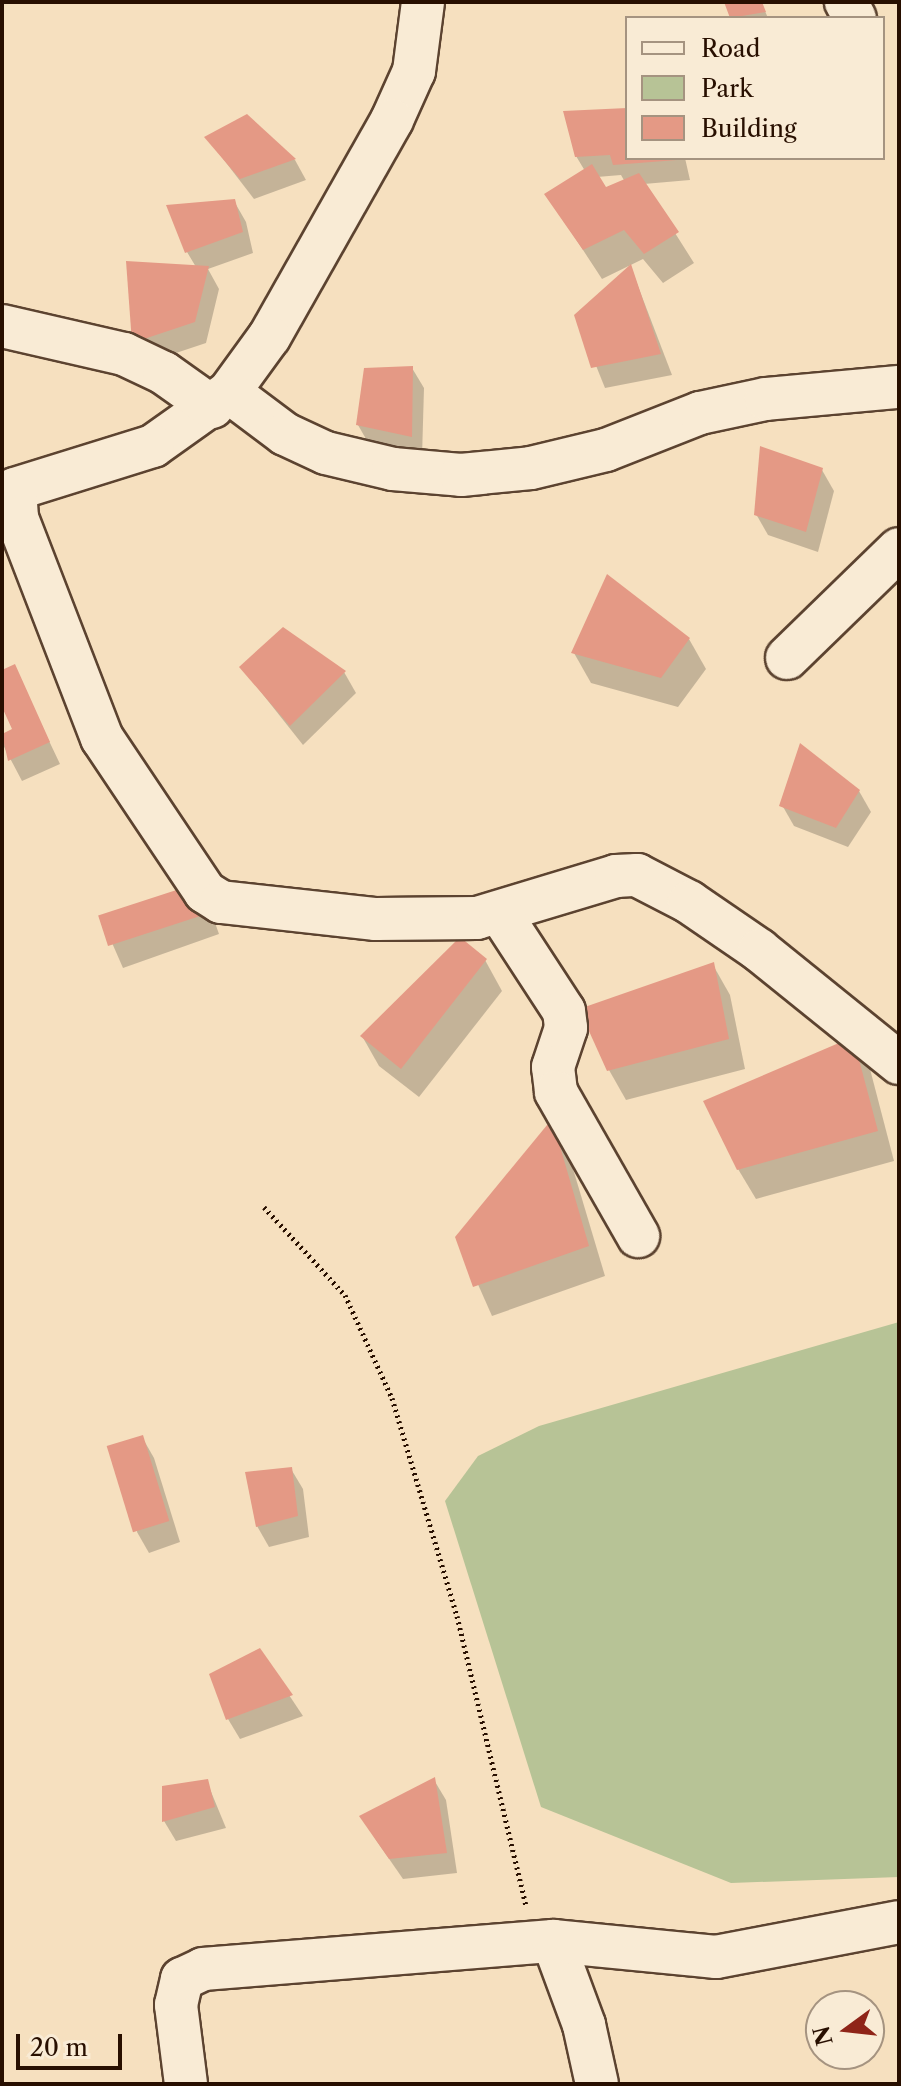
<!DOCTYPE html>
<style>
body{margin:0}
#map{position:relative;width:901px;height:2086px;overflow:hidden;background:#f6e0bf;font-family:"Libre Caslon Text",serif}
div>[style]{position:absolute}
.green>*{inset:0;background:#b7c396}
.shadow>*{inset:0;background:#0003}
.building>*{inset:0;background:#e49985;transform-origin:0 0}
.path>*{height:5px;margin-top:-2.5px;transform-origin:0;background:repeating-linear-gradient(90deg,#280f00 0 2px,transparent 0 6px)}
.roads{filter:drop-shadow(2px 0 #5c4330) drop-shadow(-2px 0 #5c4330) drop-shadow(0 2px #5c4330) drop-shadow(0 -2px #5c4330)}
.street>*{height:42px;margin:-21px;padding:0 21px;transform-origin:21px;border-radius:21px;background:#f9ebd5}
span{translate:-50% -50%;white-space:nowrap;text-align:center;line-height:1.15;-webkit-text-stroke:7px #f9ebd5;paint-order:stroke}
.frame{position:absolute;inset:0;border:4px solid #280f00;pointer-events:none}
.legend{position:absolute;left:625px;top:16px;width:260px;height:144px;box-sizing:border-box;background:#f9ebd5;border:2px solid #a59380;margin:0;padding:10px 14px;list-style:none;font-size:24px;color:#280f00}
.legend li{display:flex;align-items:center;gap:16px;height:40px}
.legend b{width:40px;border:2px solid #a59380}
.north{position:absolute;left:805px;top:1990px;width:80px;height:80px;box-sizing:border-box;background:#f9ebd5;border:2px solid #a59380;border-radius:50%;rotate:255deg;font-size:22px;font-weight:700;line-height:32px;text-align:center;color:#280f00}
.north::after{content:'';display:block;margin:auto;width:28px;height:36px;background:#8f2418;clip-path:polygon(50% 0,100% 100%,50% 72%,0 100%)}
.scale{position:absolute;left:16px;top:2034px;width:106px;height:36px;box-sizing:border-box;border:4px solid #280f00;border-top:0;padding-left:10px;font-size:24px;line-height:28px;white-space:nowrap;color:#280f00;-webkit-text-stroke:6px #f9ebd5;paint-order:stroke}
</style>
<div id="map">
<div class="green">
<div style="clip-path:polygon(899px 1322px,899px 1877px,731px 1883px,541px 1807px,445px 1501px,478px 1456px,539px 1426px)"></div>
</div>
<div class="shadow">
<div style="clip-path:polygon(726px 2px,761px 2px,768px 18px,733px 18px)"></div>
<div style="clip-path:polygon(evenodd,627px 110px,627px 158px,685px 158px,690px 180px,644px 184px,694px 263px,663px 283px,643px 259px,602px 279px,547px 195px,585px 171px,576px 156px,627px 110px,621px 175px,625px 182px,606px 190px,597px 177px,621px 175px)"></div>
<div style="clip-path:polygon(246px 117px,295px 160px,306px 180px,254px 199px,207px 138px)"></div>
<div style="clip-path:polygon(234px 201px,246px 222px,253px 253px,208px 269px,219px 289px,206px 343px,146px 363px,134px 343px,196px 267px,187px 252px)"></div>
<div style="clip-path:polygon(631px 268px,672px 375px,605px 388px,576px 316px)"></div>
<div style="clip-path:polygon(412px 368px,424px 388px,422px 457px,370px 446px,358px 425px)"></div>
<div style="clip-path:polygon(822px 470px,834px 491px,818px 552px,768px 535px,756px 514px)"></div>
<div style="clip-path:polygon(689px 639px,706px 669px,678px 707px,591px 683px,574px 653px)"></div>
<div style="clip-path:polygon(14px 667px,60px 764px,22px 781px,2px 743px,2px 736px,15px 730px,2px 702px,2px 672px)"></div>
<div style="clip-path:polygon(242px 668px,344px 672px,356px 693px,303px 745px)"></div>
<div style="clip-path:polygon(859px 791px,871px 812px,848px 847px,794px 826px,782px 805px)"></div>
<div style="clip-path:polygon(209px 906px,219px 934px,123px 968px,102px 920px)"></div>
<div style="clip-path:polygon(485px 960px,502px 991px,419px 1097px,379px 1066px,362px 1036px)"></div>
<div style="clip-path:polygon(713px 965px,730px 995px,745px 1069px,626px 1100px,609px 1070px)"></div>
<div style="clip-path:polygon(853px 1039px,870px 1069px,894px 1161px,756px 1199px,738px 1169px)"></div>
<div style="clip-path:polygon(552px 1123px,568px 1152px,605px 1276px,492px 1316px,457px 1237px)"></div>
<div style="clip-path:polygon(142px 1437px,154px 1458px,180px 1542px,149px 1553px,137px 1532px)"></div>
<div style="clip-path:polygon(291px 1469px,303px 1489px,309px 1537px,269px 1547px,257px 1526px)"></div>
<div style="clip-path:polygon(259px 1650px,303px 1716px,240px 1739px,228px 1719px)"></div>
<div style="clip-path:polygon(434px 1780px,446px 1800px,457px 1873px,403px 1879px,374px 1837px)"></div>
<div style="clip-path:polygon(207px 1782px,226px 1828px,176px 1841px,164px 1821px)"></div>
</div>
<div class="building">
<div style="clip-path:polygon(724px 2px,762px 2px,766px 12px,730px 18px)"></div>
<div style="clip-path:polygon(627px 108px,627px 158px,677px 160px,613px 165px,610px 155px,575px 157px,563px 111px)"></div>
<div style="clip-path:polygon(247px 114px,296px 159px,240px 179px,204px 137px)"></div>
<div style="clip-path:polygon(592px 164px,606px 187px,639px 173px,679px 232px,644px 254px,624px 230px,583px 250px,544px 194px)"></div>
<div style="clip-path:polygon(235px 199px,243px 232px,185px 253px,166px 205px)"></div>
<div style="clip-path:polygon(126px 261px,209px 266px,195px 322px,132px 343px)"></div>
<div style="clip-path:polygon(631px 264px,661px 354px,591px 368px,574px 315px)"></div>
<div style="clip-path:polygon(413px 366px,412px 437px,356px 425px,364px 368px)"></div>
<div style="clip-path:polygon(760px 446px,823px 468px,806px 532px,754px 515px)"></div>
<div style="clip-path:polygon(607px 574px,690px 638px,661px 678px,571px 653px)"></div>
<div style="clip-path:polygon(283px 627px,346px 671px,290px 726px,239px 667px)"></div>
<div style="clip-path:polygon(15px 664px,50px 742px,8px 761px,2px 734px,12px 729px,2px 707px,2px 670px)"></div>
<div style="clip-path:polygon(800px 743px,860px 790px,836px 828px,779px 806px)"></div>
<div style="left:198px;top:883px;width:32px;height:105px;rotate:72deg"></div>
<div style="clip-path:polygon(460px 937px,487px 959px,401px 1069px,360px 1036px)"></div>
<div style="clip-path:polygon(714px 962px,729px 1039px,607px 1071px,579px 1009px)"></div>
<div style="clip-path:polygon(853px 1037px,878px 1131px,737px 1170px,703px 1101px)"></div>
<div style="clip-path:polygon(552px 1119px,589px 1246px,473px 1287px,455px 1237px)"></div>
<div style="left:143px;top:1435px;width:90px;height:38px;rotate:73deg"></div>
<div style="clip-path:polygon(292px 1467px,298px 1516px,256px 1527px,245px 1472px)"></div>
<div style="clip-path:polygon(260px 1648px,293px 1695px,226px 1720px,209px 1674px)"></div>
<div style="clip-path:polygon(435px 1777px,447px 1853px,389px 1859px,359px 1816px)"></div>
<div style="clip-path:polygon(208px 1779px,215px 1807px,162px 1822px,162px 1786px)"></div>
</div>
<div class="path">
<div style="left:264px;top:1207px;width:120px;rotate:47.4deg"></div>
<div style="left:345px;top:1295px;width:113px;rotate:65.5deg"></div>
<div style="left:392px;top:1398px;width:227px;rotate:73.4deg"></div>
<div style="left:457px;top:1616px;width:298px;rotate:76.6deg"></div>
</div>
<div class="roads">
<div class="street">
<div style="left:423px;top:2px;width:70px;rotate:97.4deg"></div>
<div style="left:414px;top:71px;width:54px;rotate:114.2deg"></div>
<div style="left:392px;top:120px;width:249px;rotate:119.5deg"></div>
<div style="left:269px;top:337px;width:68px;rotate:126deg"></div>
<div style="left:229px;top:392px;width:93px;rotate:144.6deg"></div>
<div style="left:153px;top:446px;width:145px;rotate:162.7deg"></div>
<div style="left:15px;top:489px;width:29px;rotate:86deg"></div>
<div style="left:17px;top:518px;width:236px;rotate:68.9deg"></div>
<div style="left:102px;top:738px;width:185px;rotate:56.2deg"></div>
<div style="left:205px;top:892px;width:19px;rotate:32deg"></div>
<div style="left:221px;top:902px;width:156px;rotate:6.3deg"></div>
<div style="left:376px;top:919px;width:101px;rotate:-0.6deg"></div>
<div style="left:477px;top:918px;width:145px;rotate:-16.8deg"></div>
<div style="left:616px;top:876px;width:21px;rotate:-3deg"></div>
<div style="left:637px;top:875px;width:59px;rotate:27.4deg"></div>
<div style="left:689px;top:902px;width:85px;rotate:34.4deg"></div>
<div style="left:759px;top:950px;width:180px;rotate:38.9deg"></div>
<div style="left:846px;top:2px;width:18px;rotate:61deg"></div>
<div style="left:2px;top:326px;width:125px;rotate:12.9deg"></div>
<div style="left:124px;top:354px;width:44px;rotate:25.4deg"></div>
<div style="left:164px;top:373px;width:59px;rotate:35.3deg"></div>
<div style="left:229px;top:392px;width:70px;rotate:36.9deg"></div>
<div style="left:285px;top:434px;width:45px;rotate:24.9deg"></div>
<div style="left:326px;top:453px;width:69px;rotate:13.4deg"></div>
<div style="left:393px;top:469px;width:68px;rotate:5deg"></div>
<div style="left:461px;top:475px;width:70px;rotate:-5.7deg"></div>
<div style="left:531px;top:468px;width:77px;rotate:-13.5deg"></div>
<div style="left:606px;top:450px;width:101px;rotate:-21.5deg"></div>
<div style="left:700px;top:413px;width:67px;rotate:-12deg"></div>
<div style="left:766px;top:399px;width:134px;rotate:-5.2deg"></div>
<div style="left:787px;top:658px;width:156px;rotate:-44.2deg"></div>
<div style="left:500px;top:913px;width:117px;rotate:56.9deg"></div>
<div style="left:564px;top:1011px;width:17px;rotate:83deg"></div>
<div style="left:566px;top:1028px;width:41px;rotate:108.4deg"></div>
<div style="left:553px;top:1067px;width:25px;rotate:83deg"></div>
<div style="left:556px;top:1092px;width:166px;rotate:60.3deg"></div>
<div style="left:553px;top:1941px;width:90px;rotate:69.7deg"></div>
<div style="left:584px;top:2025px;width:60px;rotate:77.6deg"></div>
<div style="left:186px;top:2084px;width:80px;rotate:-97.2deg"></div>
<div style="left:176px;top:2005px;width:27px;rotate:-77deg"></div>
<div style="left:182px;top:1979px;width:23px;rotate:-25deg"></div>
<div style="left:203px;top:1969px;width:351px;rotate:-4.6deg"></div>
<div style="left:553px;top:1941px;width:164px;rotate:5.6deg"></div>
<div style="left:716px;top:1957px;width:186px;rotate:-10.8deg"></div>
</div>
</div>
<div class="frame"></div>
<ul class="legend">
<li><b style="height:10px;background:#f9ebd5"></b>Road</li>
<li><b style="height:22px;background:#b7c396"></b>Park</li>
<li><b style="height:22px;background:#e49985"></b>Building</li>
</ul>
<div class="north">N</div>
<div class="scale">20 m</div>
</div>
